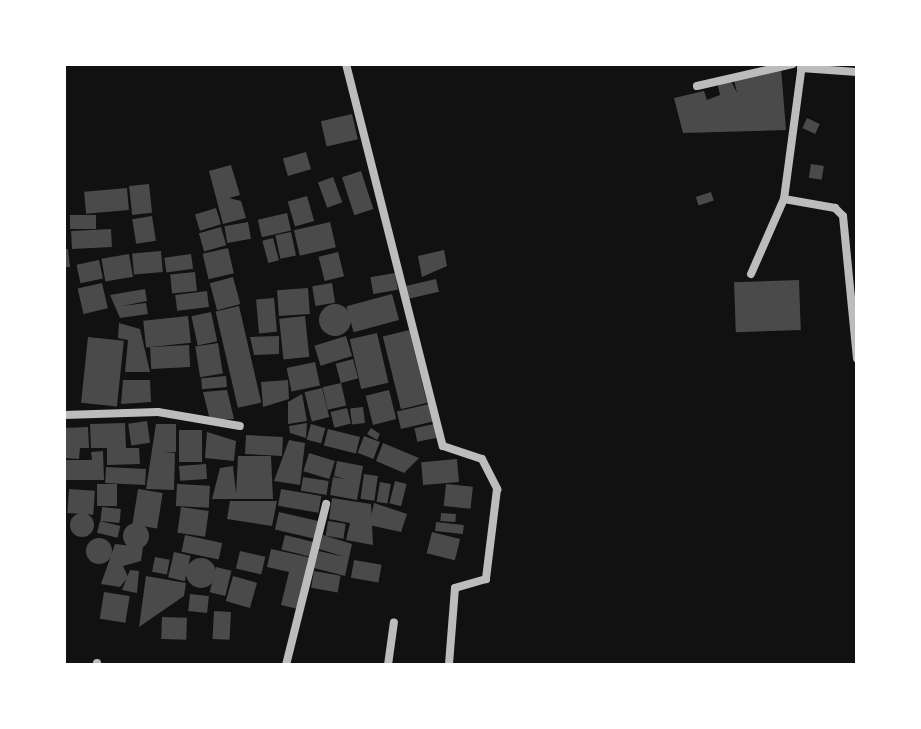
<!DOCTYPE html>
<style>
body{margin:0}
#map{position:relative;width:921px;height:729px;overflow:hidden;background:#111;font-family:"DejaVu Sans",sans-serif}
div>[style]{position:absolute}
.building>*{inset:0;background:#4a4a4a;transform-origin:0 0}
.round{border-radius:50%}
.minor>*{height:8px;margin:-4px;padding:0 4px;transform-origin:4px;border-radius:4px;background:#bcbcbc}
span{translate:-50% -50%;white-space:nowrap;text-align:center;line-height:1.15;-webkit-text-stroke:6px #fff;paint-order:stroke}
.frame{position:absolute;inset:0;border:66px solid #fff;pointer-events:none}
</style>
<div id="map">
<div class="building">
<div style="clip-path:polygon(781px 68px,786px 130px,683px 133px,674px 98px,704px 91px,707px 100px,720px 95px,717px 82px,730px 79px,737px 93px,734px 80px)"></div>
<div style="left:352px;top:114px;width:26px;height:32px;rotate:77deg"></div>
<div style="left:807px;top:118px;width:14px;height:11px;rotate:25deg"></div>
<div style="left:306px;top:152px;width:18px;height:24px;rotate:74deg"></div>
<div style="left:811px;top:164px;width:13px;height:14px;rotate:9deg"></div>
<div style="clip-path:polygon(231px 165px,240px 195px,229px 198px,241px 201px,246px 218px,223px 224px,209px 171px)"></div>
<div style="left:361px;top:171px;width:40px;height:20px;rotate:72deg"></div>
<div style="left:333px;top:177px;width:27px;height:16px;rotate:70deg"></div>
<div style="left:149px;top:184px;width:29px;height:20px;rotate:84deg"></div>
<div style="left:127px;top:188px;width:22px;height:43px;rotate:85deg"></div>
<div style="left:711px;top:192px;width:9px;height:16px;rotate:72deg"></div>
<div style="left:307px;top:196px;width:26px;height:20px;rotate:74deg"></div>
<div style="left:216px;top:208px;width:17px;height:22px;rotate:73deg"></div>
<div style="left:287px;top:213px;width:18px;height:30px;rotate:77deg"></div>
<div style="left:96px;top:215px;width:14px;height:26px;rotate:90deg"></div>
<div style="left:152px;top:216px;width:25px;height:20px;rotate:81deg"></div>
<div style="left:248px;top:222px;width:17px;height:24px;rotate:80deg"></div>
<div style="left:330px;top:222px;width:26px;height:37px;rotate:77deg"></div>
<div style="left:221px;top:227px;width:19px;height:23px;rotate:74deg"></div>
<div style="left:111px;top:229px;width:18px;height:40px;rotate:87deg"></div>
<div style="left:291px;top:232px;width:24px;height:16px;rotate:78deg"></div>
<div style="left:273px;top:238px;width:23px;height:11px;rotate:75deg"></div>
<div style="left:228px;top:248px;width:26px;height:26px;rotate:77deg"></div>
<div style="clip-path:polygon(64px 249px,68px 249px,70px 267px,64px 267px)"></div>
<div style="clip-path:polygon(444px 250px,447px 266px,422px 277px,418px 256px)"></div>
<div style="left:161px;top:251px;width:21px;height:29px;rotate:85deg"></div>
<div style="left:338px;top:252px;width:25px;height:20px;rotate:76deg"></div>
<div style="left:129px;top:254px;width:23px;height:28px;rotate:80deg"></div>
<div style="left:191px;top:254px;width:15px;height:27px;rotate:82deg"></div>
<div style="left:99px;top:260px;width:19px;height:23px;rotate:78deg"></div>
<div style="left:195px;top:272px;width:19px;height:25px;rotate:84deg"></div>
<div style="left:395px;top:273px;width:17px;height:25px;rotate:80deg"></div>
<div style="left:233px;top:277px;width:28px;height:24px;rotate:75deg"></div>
<div style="left:436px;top:279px;width:13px;height:31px;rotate:77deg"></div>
<div style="left:799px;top:280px;width:50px;height:65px;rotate:88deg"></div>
<div style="left:102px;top:283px;width:26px;height:25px;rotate:77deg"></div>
<div style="left:332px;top:283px;width:20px;height:20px;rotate:81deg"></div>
<div style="left:308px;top:288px;width:26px;height:31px;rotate:86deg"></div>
<div style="clip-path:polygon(145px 289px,147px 301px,122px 306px,146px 303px,148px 314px,120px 318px,110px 295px)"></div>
<div style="left:207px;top:291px;width:16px;height:32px;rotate:83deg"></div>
<div style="left:392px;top:294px;width:27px;height:47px;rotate:75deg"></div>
<div style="left:274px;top:298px;width:34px;height:18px;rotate:85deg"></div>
<div class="round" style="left:319px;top:304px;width:32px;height:32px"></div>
<div style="left:239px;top:306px;width:99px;height:24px;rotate:77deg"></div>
<div style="left:211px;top:312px;width:30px;height:20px;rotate:78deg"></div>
<div style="left:188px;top:316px;width:27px;height:45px;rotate:84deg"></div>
<div style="left:305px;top:316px;width:41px;height:26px;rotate:84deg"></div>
<div style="clip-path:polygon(119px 323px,140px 329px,150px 372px,125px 372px,128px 340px,118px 338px)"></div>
<div style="left:409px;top:330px;width:75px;height:27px;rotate:76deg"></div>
<div style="left:377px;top:333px;width:51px;height:28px;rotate:77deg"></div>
<div style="clip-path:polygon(279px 336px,279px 354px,254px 355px,250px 337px)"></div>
<div style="left:346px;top:336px;width:21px;height:33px;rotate:73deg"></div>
<div style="left:88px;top:337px;width:36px;height:66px;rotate:6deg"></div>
<div style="left:218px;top:343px;width:31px;height:23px;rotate:81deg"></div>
<div style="left:189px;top:345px;width:22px;height:39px;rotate:87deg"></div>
<div style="left:353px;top:359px;width:20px;height:18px;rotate:75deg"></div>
<div style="left:315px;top:362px;width:24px;height:29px;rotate:78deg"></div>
<div style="left:226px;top:376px;width:11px;height:25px;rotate:85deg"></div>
<div style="clip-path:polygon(123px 380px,150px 380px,151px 402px,121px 404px)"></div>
<div style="clip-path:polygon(288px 380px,289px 399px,263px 407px,261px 382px)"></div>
<div style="left:341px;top:383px;width:23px;height:19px;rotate:77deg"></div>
<div style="left:322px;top:388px;width:30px;height:18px;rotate:76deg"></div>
<div style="clip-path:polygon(227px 390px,234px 419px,210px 420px,203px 392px)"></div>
<div style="left:389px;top:390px;width:30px;height:24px;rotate:76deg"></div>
<div style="clip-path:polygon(302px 394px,307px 421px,288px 424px,288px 402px)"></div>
<div style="left:429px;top:404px;width:18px;height:33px;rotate:77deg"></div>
<div style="left:363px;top:407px;width:16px;height:13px;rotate:83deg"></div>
<div style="left:347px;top:408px;width:16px;height:17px;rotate:76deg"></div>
<div style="left:147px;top:421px;width:22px;height:19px;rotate:82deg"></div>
<div style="clip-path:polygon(125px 423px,126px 448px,139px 448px,140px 464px,107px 465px,107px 448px,91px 448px,90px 424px)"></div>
<div style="clip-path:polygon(307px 423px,306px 438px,290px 433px,289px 426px)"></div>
<div style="clip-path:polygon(156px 424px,176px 424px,176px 452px,164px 452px,175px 453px,174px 490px,146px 489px)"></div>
<div style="left:311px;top:424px;width:15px;height:16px;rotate:16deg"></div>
<div style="left:434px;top:424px;width:14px;height:20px;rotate:78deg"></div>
<div style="clip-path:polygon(88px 427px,89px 448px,80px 448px,79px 459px,64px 458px,64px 428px)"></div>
<div style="clip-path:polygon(371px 428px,380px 434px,377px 440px,367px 434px)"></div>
<div style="left:328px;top:429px;width:33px;height:17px;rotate:14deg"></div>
<div style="left:179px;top:430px;width:23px;height:32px"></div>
<div style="clip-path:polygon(207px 432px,236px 441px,234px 461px,205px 458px)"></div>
<div style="left:246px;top:435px;width:37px;height:19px;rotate:3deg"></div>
<div style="left:364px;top:436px;width:17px;height:18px;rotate:21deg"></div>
<div style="clip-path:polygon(289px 440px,305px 443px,300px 485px,274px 481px)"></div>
<div style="clip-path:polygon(383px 443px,419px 458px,404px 473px,376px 461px)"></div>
<div style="clip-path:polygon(103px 451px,104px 480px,64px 480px,64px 460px,92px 460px,91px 452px)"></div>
<div style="left:309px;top:453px;width:27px;height:19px;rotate:17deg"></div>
<div style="clip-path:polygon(238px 456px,271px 456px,273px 499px,212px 499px,220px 468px,233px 466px,236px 493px)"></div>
<div style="left:457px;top:459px;width:23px;height:36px;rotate:85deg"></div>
<div style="clip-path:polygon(337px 461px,363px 466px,357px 500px,330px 495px,333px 477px,345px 479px,334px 476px)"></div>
<div style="left:206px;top:464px;width:15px;height:27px;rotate:86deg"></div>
<div style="left:106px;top:467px;width:40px;height:16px;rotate:3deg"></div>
<div style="left:364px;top:474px;width:14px;height:25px;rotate:8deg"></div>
<div style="left:303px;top:477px;width:26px;height:14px;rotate:9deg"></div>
<div style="left:395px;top:481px;width:12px;height:23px;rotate:14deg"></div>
<div style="left:380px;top:482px;width:11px;height:20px;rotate:10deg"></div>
<div style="left:97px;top:484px;width:20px;height:22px"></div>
<div style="left:177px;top:484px;width:33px;height:22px;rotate:3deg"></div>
<div style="left:446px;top:484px;width:27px;height:22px;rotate:6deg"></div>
<div style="left:69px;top:489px;width:26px;height:24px;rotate:4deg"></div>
<div style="left:138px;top:489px;width:25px;height:36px;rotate:9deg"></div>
<div style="left:281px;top:489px;width:41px;height:17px;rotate:10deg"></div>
<div style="clip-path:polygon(332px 498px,371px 504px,373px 545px,346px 540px,350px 523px,329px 519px)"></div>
<div style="clip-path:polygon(230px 501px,277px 501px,272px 526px,227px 519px)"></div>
<div style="clip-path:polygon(374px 503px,407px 514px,401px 532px,369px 525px)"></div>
<div style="left:102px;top:507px;width:19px;height:14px;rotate:6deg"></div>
<div style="left:181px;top:507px;width:28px;height:26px;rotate:8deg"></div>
<div style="left:279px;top:512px;width:41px;height:18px;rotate:13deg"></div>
<div class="round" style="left:70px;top:513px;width:24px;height:24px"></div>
<div style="left:441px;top:513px;width:15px;height:8px;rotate:4deg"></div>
<div style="left:100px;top:521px;width:21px;height:12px;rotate:14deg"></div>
<div style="left:328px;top:521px;width:18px;height:15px;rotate:9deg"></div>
<div style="left:436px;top:522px;width:28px;height:9px;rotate:6deg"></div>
<div class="round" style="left:123px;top:523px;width:26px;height:26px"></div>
<div style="left:432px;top:532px;width:29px;height:22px;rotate:14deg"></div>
<div style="left:185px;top:535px;width:38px;height:17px;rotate:12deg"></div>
<div style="left:285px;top:535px;width:30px;height:15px;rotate:14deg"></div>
<div style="clip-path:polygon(323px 535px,352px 544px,345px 576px,314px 568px,319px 551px,345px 557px,319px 549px)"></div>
<div class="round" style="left:86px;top:538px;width:26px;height:26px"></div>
<div style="clip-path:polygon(115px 544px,143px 547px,141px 561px,123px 566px,128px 577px,120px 587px,101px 584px)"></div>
<div style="clip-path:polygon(271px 549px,312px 558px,302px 610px,281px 605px,289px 572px,267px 567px)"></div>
<div style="left:240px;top:551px;width:26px;height:18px;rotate:13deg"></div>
<div style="left:174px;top:552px;width:17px;height:26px;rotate:13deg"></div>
<div style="left:155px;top:557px;width:15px;height:15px;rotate:11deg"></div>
<div class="round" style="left:186px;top:558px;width:30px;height:30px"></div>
<div style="left:354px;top:560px;width:28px;height:18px;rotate:10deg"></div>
<div style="left:216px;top:567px;width:16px;height:26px;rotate:14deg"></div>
<div style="clip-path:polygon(130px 570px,139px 571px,137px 593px,122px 590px)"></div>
<div style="left:314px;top:571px;width:27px;height:17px;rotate:10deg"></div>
<div style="clip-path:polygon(146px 576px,186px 583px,184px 596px,139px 627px)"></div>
<div style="left:233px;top:576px;width:25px;height:26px;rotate:16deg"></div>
<div style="left:104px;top:592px;width:26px;height:27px;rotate:9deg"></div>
<div style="left:190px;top:594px;width:19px;height:17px;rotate:6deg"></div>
<div style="left:214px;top:611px;width:17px;height:28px;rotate:3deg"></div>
<div style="left:162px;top:617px;width:25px;height:22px;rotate:2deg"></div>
</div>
<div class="minor">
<div style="left:346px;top:64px;width:394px;rotate:75.8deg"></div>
<div style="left:443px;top:446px;width:41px;rotate:18.4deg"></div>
<div style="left:482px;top:459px;width:34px;rotate:63deg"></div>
<div style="left:497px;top:489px;width:91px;rotate:97deg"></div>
<div style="left:486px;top:579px;width:32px;rotate:164deg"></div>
<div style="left:455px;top:588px;width:77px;rotate:94.5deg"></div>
<div style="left:801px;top:68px;width:56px;rotate:4.1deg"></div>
<div style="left:697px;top:86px;width:98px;rotate:-12.9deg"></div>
<div style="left:784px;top:199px;width:52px;rotate:10deg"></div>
<div style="left:835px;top:208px;width:11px;rotate:45deg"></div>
<div style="left:843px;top:216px;width:143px;rotate:84.4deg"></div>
<div style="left:751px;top:274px;width:82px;rotate:-66.3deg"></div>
<div style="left:784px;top:199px;width:136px;rotate:-82.4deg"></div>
<div style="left:64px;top:415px;width:94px;rotate:-1.8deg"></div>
<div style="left:158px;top:412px;width:83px;rotate:9.7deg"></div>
<div style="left:97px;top:665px;width:2px;rotate:-90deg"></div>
<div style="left:286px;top:665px;width:166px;rotate:-76deg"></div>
<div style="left:388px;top:665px;width:43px;rotate:-82.1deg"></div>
</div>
<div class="frame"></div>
</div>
